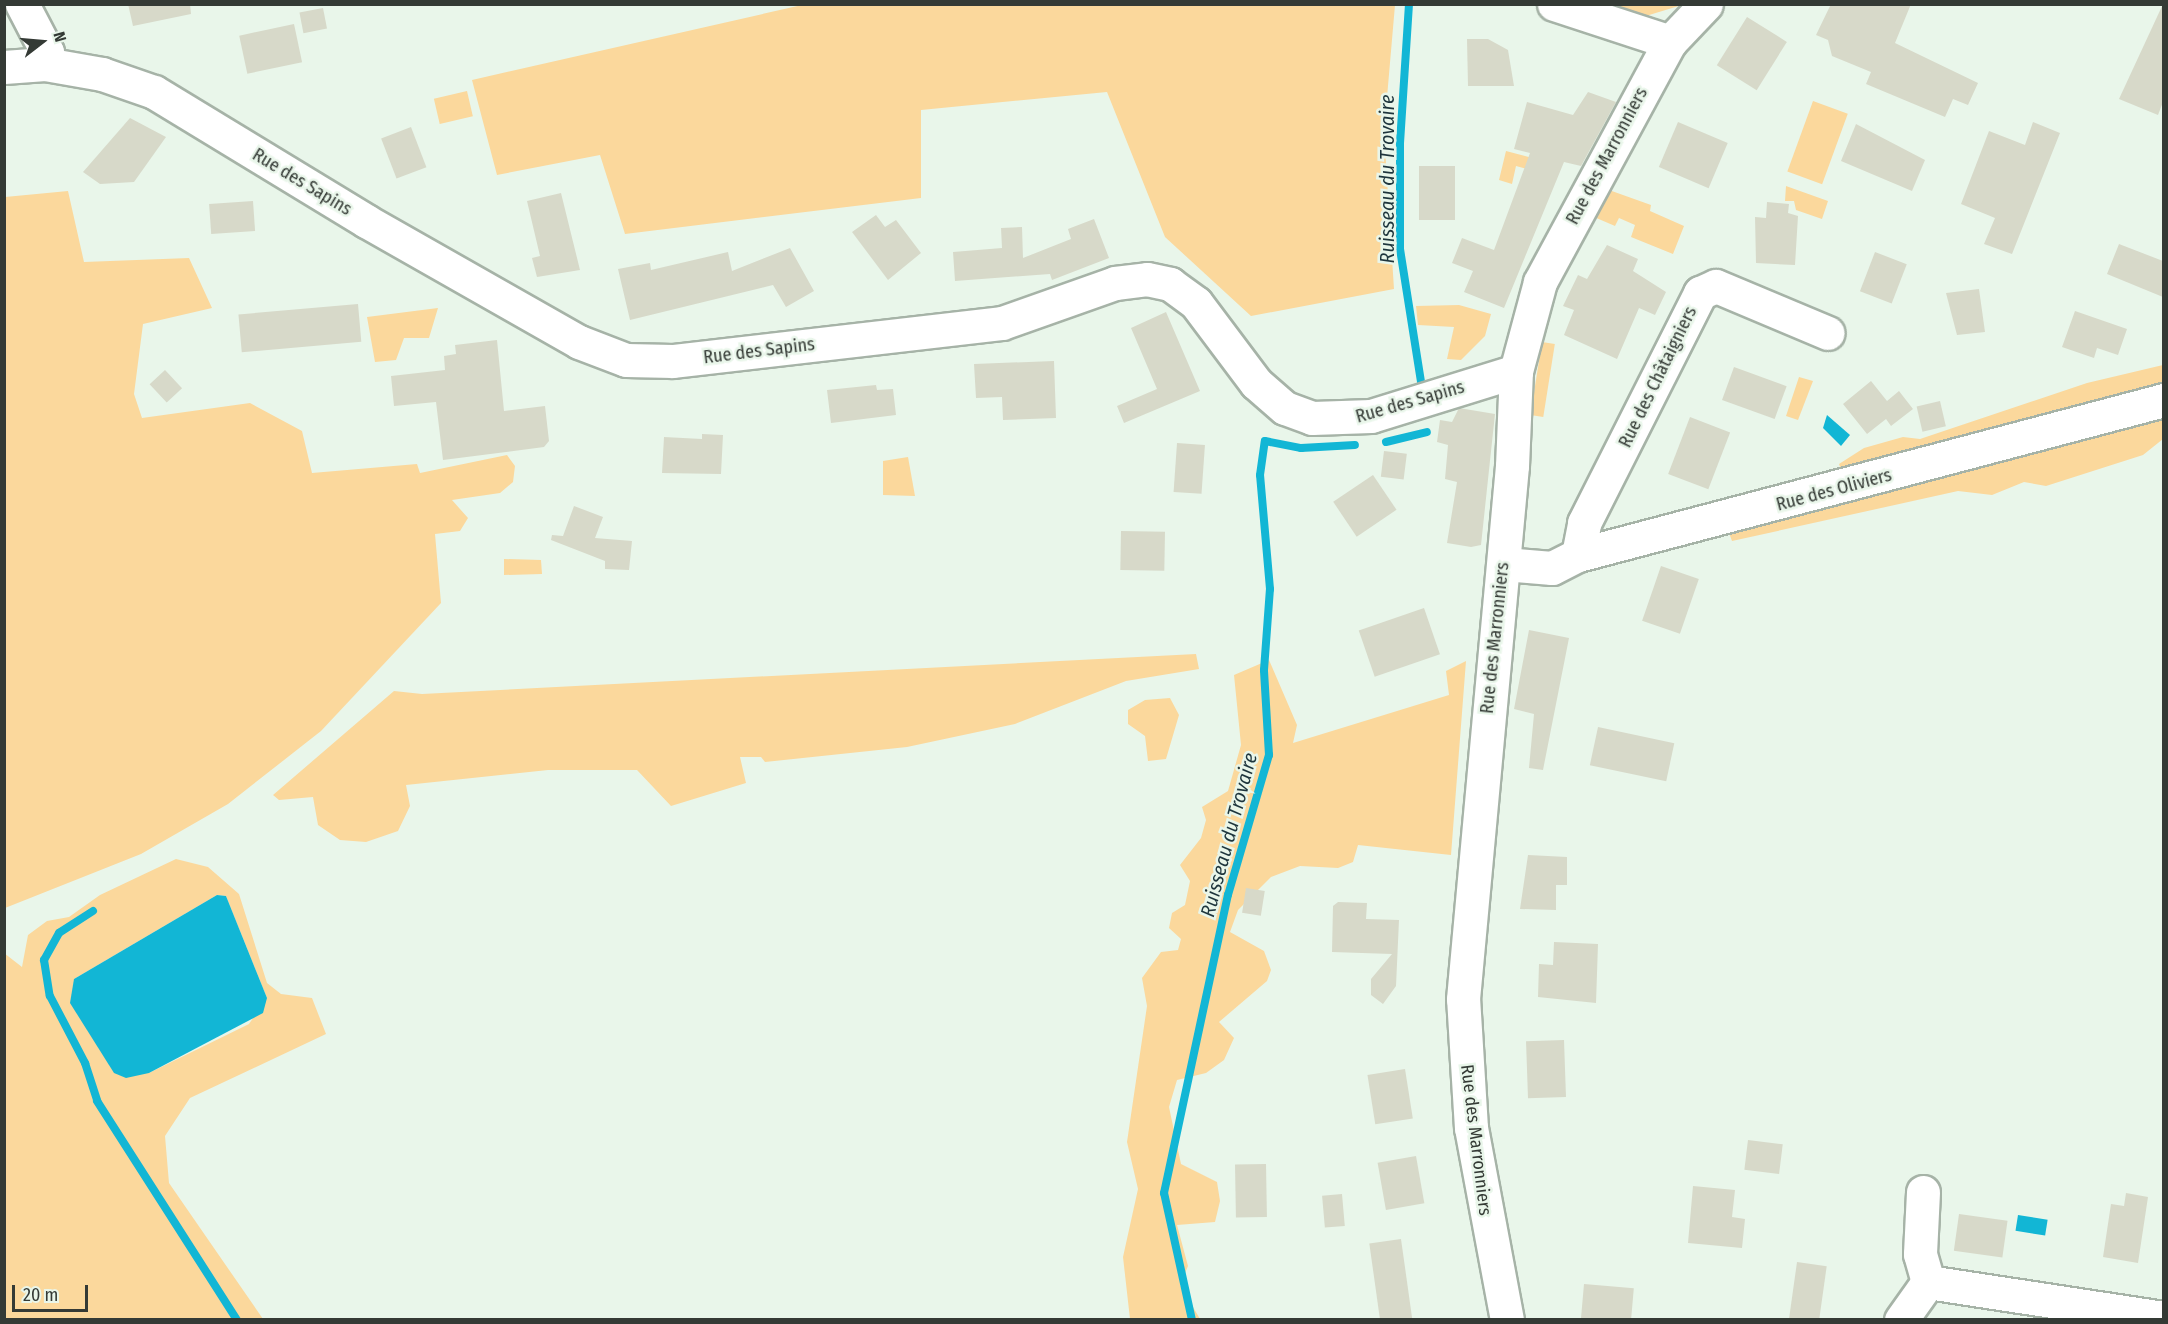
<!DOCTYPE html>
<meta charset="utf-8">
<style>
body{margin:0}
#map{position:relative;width:2168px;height:1324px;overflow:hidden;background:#e9f6ea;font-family:"Fira Sans Condensed",sans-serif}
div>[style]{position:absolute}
.green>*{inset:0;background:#fbd89c;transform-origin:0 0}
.water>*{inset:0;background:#12b6d5;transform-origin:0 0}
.stream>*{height:8px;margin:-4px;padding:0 4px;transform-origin:4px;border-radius:4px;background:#12b6d5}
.building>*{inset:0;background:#d7d9c9;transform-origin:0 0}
.roads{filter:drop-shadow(2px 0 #a6b3a7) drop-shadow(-2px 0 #a6b3a7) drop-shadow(0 2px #a6b3a7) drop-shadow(0 -2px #a6b3a7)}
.minor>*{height:33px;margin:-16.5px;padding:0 16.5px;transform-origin:16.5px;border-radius:16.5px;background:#fff}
span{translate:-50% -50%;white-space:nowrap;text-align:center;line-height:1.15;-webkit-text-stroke:5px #e9f6ea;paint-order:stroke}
.street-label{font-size:18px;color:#343a35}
.water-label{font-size:20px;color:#1e353c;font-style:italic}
.frame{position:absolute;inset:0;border:6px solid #343a35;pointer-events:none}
.north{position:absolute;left:12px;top:12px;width:60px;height:60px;-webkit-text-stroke:4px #e9f6ea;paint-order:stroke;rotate:74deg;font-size:16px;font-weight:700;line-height:24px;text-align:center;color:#343a35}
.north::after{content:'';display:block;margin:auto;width:21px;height:27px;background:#343a35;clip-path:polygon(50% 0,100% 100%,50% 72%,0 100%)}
.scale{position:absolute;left:12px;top:1285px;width:76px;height:27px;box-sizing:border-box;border:3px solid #343a35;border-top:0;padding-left:8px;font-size:18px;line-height:21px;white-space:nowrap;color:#343a35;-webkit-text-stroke:4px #e9f6ea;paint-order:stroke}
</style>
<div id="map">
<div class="green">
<div style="clip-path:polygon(802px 5px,1395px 5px,1384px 132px,1394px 289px,1251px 316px,1165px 237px,1107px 92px,921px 110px,921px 198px,625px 234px,600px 155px,497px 175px,472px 80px)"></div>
<div style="clip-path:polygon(1574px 5px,1682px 5px,1636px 19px)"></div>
<div style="left:467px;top:91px;width:26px;height:34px;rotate:77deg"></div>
<div style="left:1813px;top:101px;width:37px;height:75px;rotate:20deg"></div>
<div style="clip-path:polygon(1506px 151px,1540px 160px,1537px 172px,1516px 166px,1512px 184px,1499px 180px)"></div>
<div style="clip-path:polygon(1786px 186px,1828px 201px,1822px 219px,1796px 210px,1794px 201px,1785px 201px)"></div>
<div style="clip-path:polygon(1609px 190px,1651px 205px,1650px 211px,1684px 226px,1673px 254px,1631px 237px,1635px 225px,1619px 218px,1615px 226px,1594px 217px)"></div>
<div style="clip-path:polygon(68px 191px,84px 262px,189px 258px,212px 308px,143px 324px,134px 394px,142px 418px,250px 403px,302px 431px,312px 473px,417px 464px,420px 473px,507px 455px,515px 466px,513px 482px,500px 493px,452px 500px,468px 518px,460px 531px,435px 534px,441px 603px,321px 731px,228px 804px,141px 854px,5px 908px,5px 197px)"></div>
<div style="clip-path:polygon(1459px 305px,1491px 314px,1485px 336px,1461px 360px,1447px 359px,1454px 327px,1418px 325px,1416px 306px)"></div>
<div style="clip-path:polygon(438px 308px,429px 338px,404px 338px,396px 360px,375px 362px,367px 317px)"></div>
<div style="left:1542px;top:342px;width:13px;height:74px;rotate:9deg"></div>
<div style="clip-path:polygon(2163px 365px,2163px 387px,2140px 388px,2112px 408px,1844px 478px,1839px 464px,1864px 448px,1903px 437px,1920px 439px,2087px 383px)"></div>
<div style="clip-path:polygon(1799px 377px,1813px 381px,1798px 420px,1786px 416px)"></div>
<div style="clip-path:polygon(2163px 409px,2163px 439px,2143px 455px,2046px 486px,2024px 482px,1992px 495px,1958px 491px,1732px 541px,1728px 530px,1872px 495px,1904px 479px)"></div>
<div style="clip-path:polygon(908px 457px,915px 496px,883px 495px,883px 461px)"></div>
<div style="clip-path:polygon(504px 559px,541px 560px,542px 574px,504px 575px)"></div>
<div style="clip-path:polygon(1196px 654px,1199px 669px,1126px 681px,1015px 724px,907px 747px,765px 762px,761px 757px,740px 757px,746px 783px,671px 806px,637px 770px,548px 770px,406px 785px,410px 806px,398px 831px,366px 842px,340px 840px,318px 825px,313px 797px,279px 800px,273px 795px,394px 691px,422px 694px)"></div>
<div style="clip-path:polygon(1269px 660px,1297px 725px,1293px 743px,1449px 695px,1446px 671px,1466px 661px,1451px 855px,1358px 845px,1353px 862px,1338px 868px,1300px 866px,1271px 877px,1238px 910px,1230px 932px,1264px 951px,1271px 970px,1267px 981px,1219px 1022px,1234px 1038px,1224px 1060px,1206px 1073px,1177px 1080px,1169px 1107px,1181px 1164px,1217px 1182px,1220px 1201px,1215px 1222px,1177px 1225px,1188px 1266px,1180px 1285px,1200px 1319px,1130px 1319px,1123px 1257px,1138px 1189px,1127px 1142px,1147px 1006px,1142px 978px,1161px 952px,1178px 950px,1181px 939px,1169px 928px,1172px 913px,1185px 905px,1190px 881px,1180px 865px,1201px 838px,1206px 820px,1202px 807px,1228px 791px,1241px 745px,1234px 675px)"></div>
<div style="clip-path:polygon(1170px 698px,1179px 715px,1166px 759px,1148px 761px,1145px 736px,1128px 724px,1128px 710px,1145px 700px)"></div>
<div style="clip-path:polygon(evenodd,176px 859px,208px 867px,239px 894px,267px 983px,281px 994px,312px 998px,326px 1034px,190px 1098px,165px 1136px,169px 1183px,263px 1319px,5px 1319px,4px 953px,22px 967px,28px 935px,47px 921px,69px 917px,100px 895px,176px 859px,217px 895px,226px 896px,267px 998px,249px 1024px,149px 1073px,74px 979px,217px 895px)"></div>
</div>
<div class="water">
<div style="clip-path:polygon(1827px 415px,1850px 435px,1841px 446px,1823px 428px)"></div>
<div style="clip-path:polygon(217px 895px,226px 896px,267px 998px,263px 1013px,149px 1073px,126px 1078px,114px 1073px,70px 1003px,74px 979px)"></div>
<div style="left:2018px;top:1215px;width:30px;height:16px;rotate:9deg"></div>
</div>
<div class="stream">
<div style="left:1409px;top:4px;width:141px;rotate:93.7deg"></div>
<div style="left:1400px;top:145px;width:104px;rotate:90deg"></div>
<div style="left:1400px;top:249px;width:141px;rotate:81deg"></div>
<div style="left:1386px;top:442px;width:42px;rotate:-13.7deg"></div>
<div style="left:93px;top:911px;width:40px;rotate:147.1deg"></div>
<div style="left:59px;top:933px;width:31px;rotate:119deg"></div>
<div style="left:44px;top:960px;width:36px;rotate:81deg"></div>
<div style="left:50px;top:996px;width:76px;rotate:62.4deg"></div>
<div style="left:85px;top:1063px;width:40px;rotate:72deg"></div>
<div style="left:97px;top:1101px;width:260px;rotate:57.4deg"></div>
<div style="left:1192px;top:1320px;width:130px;rotate:-102.4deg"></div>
<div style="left:1164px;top:1193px;width:305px;rotate:-77.9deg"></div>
<div style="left:1228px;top:895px;width:146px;rotate:-73.7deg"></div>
<div style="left:1269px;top:755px;width:85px;rotate:-93.4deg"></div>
<div style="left:1264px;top:670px;width:81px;rotate:-85.8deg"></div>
<div style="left:1270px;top:589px;width:114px;rotate:-95deg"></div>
<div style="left:1260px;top:475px;width:34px;rotate:-82deg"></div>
<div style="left:1265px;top:441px;width:37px;rotate:11deg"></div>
<div style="left:1301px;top:448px;width:54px;rotate:-3.2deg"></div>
</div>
<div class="building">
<div style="clip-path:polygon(128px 4px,190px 4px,191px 14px,133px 26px)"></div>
<div style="clip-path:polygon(1831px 4px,1911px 4px,1895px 43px,1978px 83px,1968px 105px,1953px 99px,1945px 117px,1866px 84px,1871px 72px,1832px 56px,1828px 40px,1816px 35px)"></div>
<div style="clip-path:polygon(2163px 4px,2163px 102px,2158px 115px,2119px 99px)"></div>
<div style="left:323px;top:8px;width:21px;height:24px;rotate:79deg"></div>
<div style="left:1747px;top:17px;width:47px;height:57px;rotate:32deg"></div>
<div style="left:294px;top:24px;width:39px;height:56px;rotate:78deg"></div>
<div style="clip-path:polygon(1467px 39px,1488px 39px,1508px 50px,1514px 86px,1468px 86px)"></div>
<div style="clip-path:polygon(1588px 92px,1616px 102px,1581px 166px,1564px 162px,1504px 308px,1464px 292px,1473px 271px,1452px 263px,1462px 238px,1494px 250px,1530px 153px,1514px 149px,1527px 102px,1573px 115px)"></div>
<div style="clip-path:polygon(130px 118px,166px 137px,134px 182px,100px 184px,83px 172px)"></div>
<div style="left:1678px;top:122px;width:54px;height:49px;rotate:23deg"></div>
<div style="clip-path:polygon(2033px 122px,2060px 133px,2012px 254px,1984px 244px,1995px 218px,1961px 204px,1989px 131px,2025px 145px)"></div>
<div style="clip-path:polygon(1856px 124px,1925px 160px,1912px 191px,1841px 161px)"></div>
<div style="left:411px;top:127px;width:43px;height:32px;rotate:69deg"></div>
<div style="left:1419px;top:166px;width:36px;height:54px"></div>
<div style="clip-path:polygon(561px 193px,580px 270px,537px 277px,532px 258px,540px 256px,527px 201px)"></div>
<div style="left:253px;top:201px;width:30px;height:44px;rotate:86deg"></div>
<div style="clip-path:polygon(1767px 202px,1789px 204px,1788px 213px,1798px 216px,1795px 265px,1756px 263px,1755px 217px,1766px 218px)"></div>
<div style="clip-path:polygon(876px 215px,885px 227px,896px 220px,921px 253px,888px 280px,852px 232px)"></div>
<div style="clip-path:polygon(1094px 219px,1109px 258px,1052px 280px,1050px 274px,955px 281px,953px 252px,1002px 248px,1001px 228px,1022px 227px,1023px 258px,1071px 239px,1068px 229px)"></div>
<div style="clip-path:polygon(2119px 244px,2163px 261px,2163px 297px,2107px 274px)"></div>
<div style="clip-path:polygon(1607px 245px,1638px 259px,1633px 271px,1666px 292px,1655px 315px,1639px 308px,1617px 359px,1564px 335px,1574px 310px,1563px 306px,1578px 275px,1587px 279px)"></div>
<div style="clip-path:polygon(790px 248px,814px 291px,786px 307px,773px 285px,630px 320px,618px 269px,650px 263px,651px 270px,728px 252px,732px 271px)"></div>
<div style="left:1875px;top:252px;width:34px;height:42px;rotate:21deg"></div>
<div style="clip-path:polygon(1979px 289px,1985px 332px,1957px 335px,1946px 293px)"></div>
<div style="left:358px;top:304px;width:38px;height:120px;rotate:85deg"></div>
<div style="clip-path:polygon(2075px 311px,2127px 329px,2118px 355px,2097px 348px,2094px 358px,2062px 347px)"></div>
<div style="clip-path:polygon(1166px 312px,1200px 391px,1124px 423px,1117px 406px,1157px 389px,1131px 328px)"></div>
<div style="clip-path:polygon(497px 340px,504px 411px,545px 406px,549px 441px,544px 447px,443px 460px,436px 402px,394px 406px,391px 376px,445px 370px,444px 356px,456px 354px,455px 345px)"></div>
<div style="clip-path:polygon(1054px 361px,1056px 418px,1003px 420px,1002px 397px,976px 398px,974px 364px)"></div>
<div style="left:1734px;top:367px;width:56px;height:35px;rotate:20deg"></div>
<div style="left:165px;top:370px;width:25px;height:21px;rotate:47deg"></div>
<div style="clip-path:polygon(1871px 381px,1887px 401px,1899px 391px,1913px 409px,1891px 426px,1886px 419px,1867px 434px,1843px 404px)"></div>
<div style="clip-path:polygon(876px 385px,877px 390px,893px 389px,896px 415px,831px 423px,827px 390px)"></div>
<div style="left:1940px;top:401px;width:26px;height:24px;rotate:77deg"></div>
<div style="clip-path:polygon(1459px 408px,1495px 414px,1481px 545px,1471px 547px,1447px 543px,1457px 482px,1445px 479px,1448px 445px,1437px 442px,1440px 420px,1452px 422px)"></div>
<div style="left:1690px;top:417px;width:43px;height:61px;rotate:21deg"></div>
<div style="clip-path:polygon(702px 434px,723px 435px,721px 474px,662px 473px,664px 437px,702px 439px)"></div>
<div style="left:1177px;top:443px;width:28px;height:49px;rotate:4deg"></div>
<div style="left:1384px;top:451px;width:23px;height:26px;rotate:7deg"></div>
<div style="left:1373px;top:475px;width:42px;height:48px;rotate:56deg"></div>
<div style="clip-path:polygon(574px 506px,603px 517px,595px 538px,632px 541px,629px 570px,605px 569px,605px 561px,551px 540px,552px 535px,563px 536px)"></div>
<div style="left:1121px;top:531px;width:44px;height:39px;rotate:1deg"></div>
<div style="left:1661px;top:566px;width:40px;height:58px;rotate:19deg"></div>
<div style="left:1424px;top:608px;width:49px;height:69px;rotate:71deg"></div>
<div style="clip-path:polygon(1529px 630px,1569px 638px,1543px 770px,1529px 768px,1534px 714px,1514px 709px)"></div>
<div style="left:1598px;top:727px;width:78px;height:39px;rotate:12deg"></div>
<div style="clip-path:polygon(1528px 855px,1567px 857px,1567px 885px,1556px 885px,1556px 910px,1520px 909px)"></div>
<div style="left:1246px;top:888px;width:19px;height:25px;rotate:9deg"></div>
<div style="clip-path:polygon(1338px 902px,1367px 903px,1366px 919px,1399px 920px,1396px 986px,1383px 1004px,1371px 995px,1371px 979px,1392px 954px,1332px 952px,1333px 906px)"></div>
<div style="clip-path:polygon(1554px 942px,1598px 944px,1596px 1003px,1538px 997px,1539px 964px,1553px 965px)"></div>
<div style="left:1564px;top:1040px;width:57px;height:38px;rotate:88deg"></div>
<div style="left:1405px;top:1069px;width:50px;height:38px;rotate:81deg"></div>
<div style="left:1748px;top:1140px;width:35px;height:30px;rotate:7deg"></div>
<div style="left:1416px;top:1156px;width:48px;height:39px;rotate:80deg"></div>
<div style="left:1266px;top:1164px;width:53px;height:31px;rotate:89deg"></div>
<div style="clip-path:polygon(1693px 1186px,1735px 1190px,1732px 1217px,1745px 1219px,1742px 1248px,1688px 1243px)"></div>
<div style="clip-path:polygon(2126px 1193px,2148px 1197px,2138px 1263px,2103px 1257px,2111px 1204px,2124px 1206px)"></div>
<div style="left:1342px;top:1194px;width:32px;height:20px;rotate:85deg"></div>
<div style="left:1959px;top:1214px;width:49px;height:37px;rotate:8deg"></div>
<div style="left:1401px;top:1239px;width:82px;height:32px;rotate:82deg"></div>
<div style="left:1797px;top:1262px;width:30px;height:58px;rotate:8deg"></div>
<div style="left:1584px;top:1284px;width:50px;height:36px;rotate:5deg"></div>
</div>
<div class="roads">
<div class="minor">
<div style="left:22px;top:4px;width:54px;rotate:62.5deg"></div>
<div style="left:47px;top:52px;width:12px;rotate:99deg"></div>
<div style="left:1554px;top:4px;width:122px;rotate:18.1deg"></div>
<div style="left:4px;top:67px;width:41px;rotate:-4.2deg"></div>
<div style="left:45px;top:64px;width:58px;rotate:10deg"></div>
<div style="left:102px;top:74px;width:55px;rotate:19.1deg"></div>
<div style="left:154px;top:92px;width:248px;rotate:31.3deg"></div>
<div style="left:366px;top:221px;width:245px;rotate:29.6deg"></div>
<div style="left:579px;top:342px;width:50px;rotate:21deg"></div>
<div style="left:626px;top:360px;width:47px;rotate:1.2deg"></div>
<div style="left:673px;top:361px;width:331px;rotate:-6.6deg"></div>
<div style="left:1002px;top:323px;width:120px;rotate:-19.5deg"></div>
<div style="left:1115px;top:283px;width:32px;rotate:-7deg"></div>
<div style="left:1147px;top:279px;width:24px;rotate:12deg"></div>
<div style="left:1170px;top:284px;width:32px;rotate:36deg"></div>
<div style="left:1196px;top:303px;width:100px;rotate:53.1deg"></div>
<div style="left:1256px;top:383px;width:38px;rotate:41deg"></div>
<div style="left:1285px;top:408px;width:29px;rotate:20deg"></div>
<div style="left:1312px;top:418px;width:59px;rotate:-1.9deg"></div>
<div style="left:1371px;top:416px;width:152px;rotate:-17.2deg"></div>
<div style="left:1578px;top:555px;width:33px;rotate:-79deg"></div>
<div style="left:1584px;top:523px;width:258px;rotate:-63.2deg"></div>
<div style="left:1700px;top:293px;width:17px;rotate:-24deg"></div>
<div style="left:1716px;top:286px;width:121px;rotate:22.8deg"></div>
<div style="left:1504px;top:564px;width:48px;rotate:4.8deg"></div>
<div style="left:1552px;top:568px;width:29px;rotate:-27deg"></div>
<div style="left:1578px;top:555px;width:606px;rotate:-14.82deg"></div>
<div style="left:1923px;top:1192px;width:62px;rotate:92.8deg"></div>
<div style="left:1920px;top:1254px;width:29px;rotate:74deg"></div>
<div style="left:1507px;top:1320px;width:195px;rotate:-100.6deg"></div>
<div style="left:1471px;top:1128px;width:129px;rotate:-93.5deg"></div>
<div style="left:1463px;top:999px;width:535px;rotate:-84.75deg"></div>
<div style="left:1512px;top:466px;width:95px;rotate:-87.6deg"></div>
<div style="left:1516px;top:371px;width:92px;rotate:-74.9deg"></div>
<div style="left:1540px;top:282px;width:273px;rotate:-61.6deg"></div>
<div style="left:1670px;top:42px;width:52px;rotate:-46.5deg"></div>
<div style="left:1901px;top:1320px;width:47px;rotate:-54.6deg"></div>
<div style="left:1928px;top:1282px;width:239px;rotate:8.7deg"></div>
</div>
</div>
<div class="street-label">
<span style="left:1607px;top:156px;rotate:-62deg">Rue des Marronniers</span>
<span style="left:302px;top:182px;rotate:31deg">Rue des Sapins</span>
<span style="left:759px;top:351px;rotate:-7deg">Rue des Sapins</span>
<span style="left:1658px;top:377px;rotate:-64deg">Rue des Châtaigniers</span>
<span style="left:1410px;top:402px;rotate:-16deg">Rue des Sapins</span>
<span style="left:1834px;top:490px;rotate:-15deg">Rue des Oliviers</span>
<span style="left:1495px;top:638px;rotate:-84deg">Rue des Marronniers</span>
<span style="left:1476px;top:1140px;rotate:83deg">Rue des Marronniers</span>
</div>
<div class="water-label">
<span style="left:1387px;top:179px;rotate:-90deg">Ruisseau du Trovaire</span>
<span style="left:1229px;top:835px;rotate:-75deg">Ruisseau du Trovaire</span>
</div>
<div class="frame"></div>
<div class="north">N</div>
<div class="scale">20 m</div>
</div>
